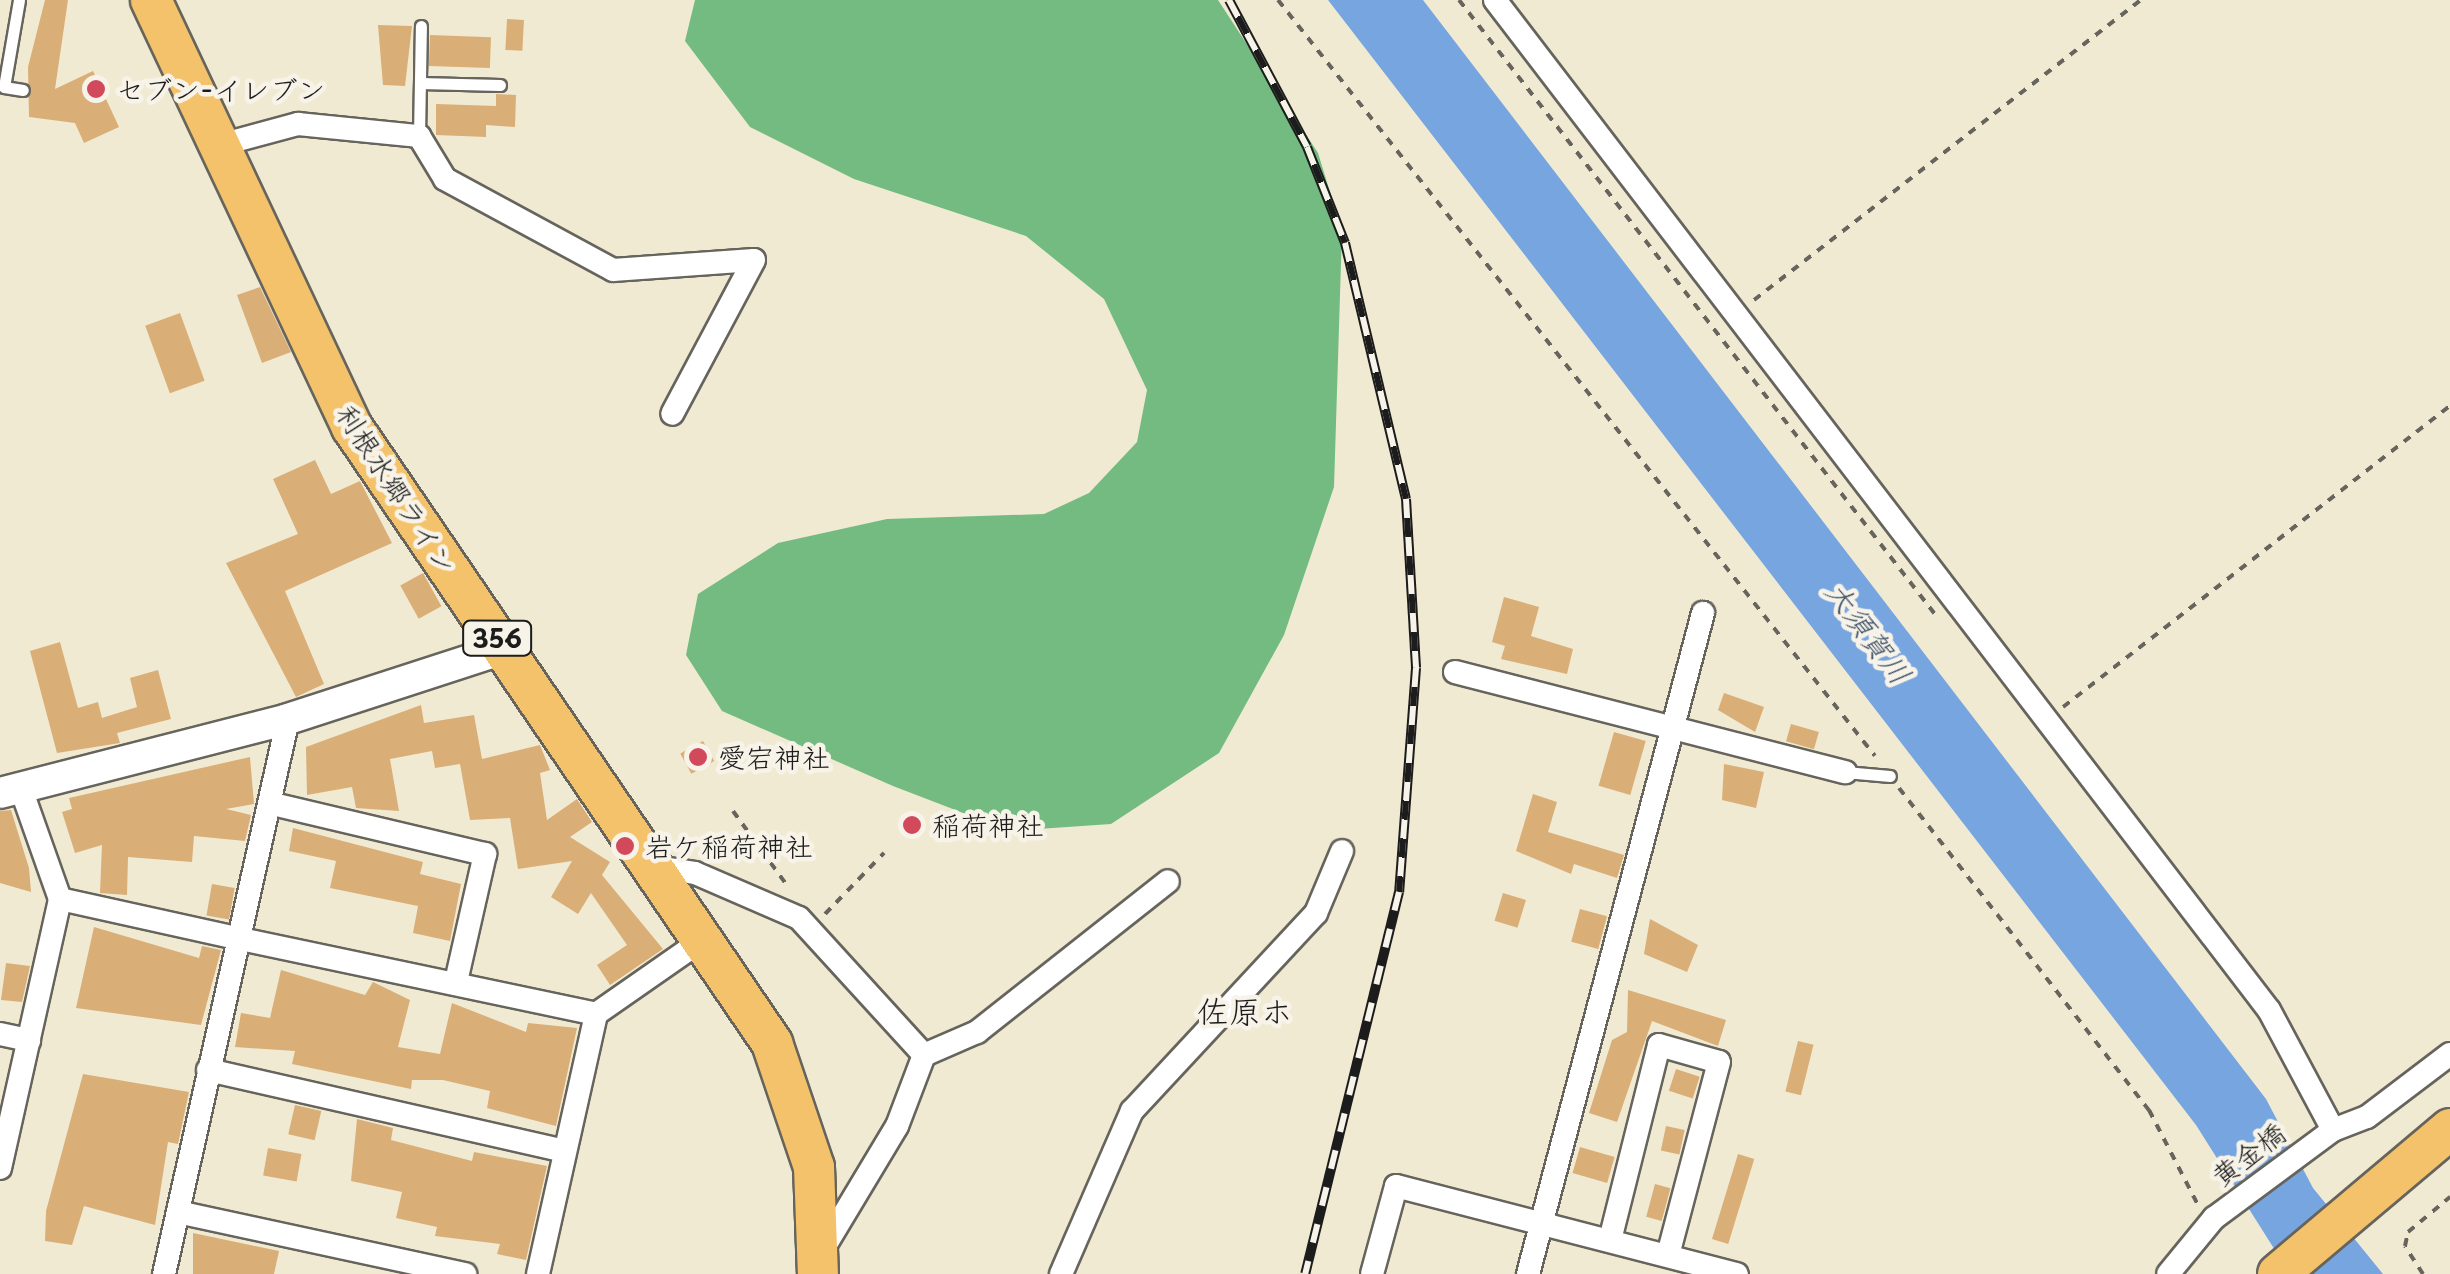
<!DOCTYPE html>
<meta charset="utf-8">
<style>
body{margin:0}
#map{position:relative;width:2450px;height:1274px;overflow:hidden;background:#f0ead3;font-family:"Playpen Sans","Klee One",sans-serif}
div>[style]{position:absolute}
.forest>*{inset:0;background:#73bb80}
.water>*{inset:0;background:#76a5e0}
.building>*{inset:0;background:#daae77;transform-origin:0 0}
.path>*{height:4px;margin-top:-2px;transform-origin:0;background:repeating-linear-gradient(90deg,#66645c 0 8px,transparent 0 16px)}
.roads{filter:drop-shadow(2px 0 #66645c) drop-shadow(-2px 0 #66645c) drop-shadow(0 2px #66645c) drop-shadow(0 -2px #66645c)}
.service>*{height:11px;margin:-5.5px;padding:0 5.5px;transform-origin:5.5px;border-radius:5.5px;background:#fff}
.minor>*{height:22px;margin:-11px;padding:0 11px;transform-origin:11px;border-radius:11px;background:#fff}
.tertiary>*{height:30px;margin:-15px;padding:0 15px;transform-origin:15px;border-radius:15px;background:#fff}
.trunk>*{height:40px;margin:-20px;padding:0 20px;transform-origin:20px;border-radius:20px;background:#f4c26a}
.rail>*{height:10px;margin-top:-5px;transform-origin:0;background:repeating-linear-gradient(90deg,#f7f3e8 0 19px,#1c1c1c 0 38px);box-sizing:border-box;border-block:2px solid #1c1c1c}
.dots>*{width:28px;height:28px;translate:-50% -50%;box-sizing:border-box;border:5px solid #f7f3e8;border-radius:50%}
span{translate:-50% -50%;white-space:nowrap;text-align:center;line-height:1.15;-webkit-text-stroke:9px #f7f3e8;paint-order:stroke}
.shield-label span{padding:2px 8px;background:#f7f3e8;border:2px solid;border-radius:8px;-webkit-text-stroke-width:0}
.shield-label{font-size:25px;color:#1c1c1c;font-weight:700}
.poi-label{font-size:28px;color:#1c1c1c}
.left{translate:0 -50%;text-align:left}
.street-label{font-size:28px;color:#1c1c1c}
.water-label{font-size:30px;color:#40536a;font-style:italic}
.quarter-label{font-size:32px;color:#1c1c1c}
</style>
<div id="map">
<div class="forest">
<div style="clip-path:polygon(695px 0,1218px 0,1318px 153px,1342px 231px,1334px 487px,1284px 635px,1219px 753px,1111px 824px,1010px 831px,893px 786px,722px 711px,686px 655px,698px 594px,778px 543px,887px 519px,1044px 514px,1089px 493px,1137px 442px,1147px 390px,1104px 299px,1026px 236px,854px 179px,750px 127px,685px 41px)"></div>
</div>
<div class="water">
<div style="clip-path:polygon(1328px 0,1423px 0,2266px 1099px,2313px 1188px,2383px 1274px,2290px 1274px,2196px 1125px)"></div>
</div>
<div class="building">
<div style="clip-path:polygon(45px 0,68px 0,55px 89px,93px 71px,119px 127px,84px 143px,75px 123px,29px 117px,28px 67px)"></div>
<div style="left:507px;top:19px;width:17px;height:31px;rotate:3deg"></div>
<div style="clip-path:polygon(378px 25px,412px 26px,405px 86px,383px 85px)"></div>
<div style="left:430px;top:35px;width:61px;height:31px;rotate:2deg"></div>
<div style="clip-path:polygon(496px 94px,516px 95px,515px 127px,486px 125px,486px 137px,436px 135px,436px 104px,496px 106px)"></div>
<div style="clip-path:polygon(260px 287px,291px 352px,262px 363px,237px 295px)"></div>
<div style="left:180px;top:313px;width:72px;height:37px;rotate:70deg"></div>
<div style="clip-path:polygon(315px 460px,331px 494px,360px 481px,392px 543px,285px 591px,324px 684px,296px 697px,226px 563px,298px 534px,273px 479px)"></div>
<div style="left:423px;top:573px;width:38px;height:26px;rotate:61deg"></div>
<div style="clip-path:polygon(1504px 597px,1539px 607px,1531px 636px,1573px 649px,1567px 674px,1501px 659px,1505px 646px,1492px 642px)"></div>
<div style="clip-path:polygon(60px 642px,78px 708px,98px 702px,102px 718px,137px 707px,130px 678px,158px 670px,171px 719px,117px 733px,120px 743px,57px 753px,30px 651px)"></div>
<div style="clip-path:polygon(1724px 693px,1764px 707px,1755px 732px,1718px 710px)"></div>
<div style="clip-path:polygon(421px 705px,424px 723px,474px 715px,482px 759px,540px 745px,550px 770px,540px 773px,547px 820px,577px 799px,592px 822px,570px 837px,610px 862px,602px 875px,663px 949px,610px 985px,597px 965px,627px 945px,591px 893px,578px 914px,551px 897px,572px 861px,518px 869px,510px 818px,470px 820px,460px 764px,435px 768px,432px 751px,390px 759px,399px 811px,356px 808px,352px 787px,307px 795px,306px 747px)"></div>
<div style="left:1791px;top:724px;width:29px;height:18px;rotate:16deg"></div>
<div style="left:1614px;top:732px;width:33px;height:56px;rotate:16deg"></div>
<div style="left:703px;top:741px;width:23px;height:26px;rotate:61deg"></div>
<div style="clip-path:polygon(250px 757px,254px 804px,226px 809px,251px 815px,245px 841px,194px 836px,192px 862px,128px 857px,127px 895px,100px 893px,102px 845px,75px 853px,62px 812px,72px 809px,69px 798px)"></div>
<div style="clip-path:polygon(1724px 764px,1764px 772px,1756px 808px,1722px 800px)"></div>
<div style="clip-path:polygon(1533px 794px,1557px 802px,1548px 832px,1624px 855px,1617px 878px,1574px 864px,1571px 874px,1516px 851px)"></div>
<div style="clip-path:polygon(11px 810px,29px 868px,31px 892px,0 883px,0 811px)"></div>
<div style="clip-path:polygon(293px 828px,423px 862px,420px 874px,461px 884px,450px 941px,413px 933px,418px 906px,330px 888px,336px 861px,289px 851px)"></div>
<div style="left:212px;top:884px;width:23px;height:32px;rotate:10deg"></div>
<div style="left:1503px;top:893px;width:24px;height:29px;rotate:17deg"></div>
<div style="left:1580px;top:909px;width:28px;height:34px;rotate:15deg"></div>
<div style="clip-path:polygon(1650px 919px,1698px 945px,1687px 972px,1644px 954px)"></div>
<div style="clip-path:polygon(94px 927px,199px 958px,202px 946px,221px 950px,201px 1025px,76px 1008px)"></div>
<div style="clip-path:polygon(6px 963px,30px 966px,22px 1002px,1px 1000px)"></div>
<div style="clip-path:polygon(281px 970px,365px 995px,373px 982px,410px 1000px,398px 1047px,440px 1054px,452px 1003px,526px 1032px,528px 1023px,577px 1028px,556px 1126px,487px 1108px,490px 1091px,443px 1080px,412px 1080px,411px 1089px,292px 1064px,295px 1051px,235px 1047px,241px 1013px,270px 1018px)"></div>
<div style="clip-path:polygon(1628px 990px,1726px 1020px,1718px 1046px,1652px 1021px,1617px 1122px,1589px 1113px,1612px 1040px,1627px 1032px)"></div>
<div style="left:1798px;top:1041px;width:16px;height:52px;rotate:14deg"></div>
<div style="left:1676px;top:1069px;width:25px;height:23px;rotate:18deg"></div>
<div style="clip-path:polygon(83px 1074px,189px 1092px,178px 1144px,168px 1142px,155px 1225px,84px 1206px,72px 1245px,45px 1241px,46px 1211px)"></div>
<div style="left:295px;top:1105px;width:27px;height:30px;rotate:13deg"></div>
<div style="clip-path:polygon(357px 1119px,393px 1128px,391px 1140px,472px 1161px,474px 1152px,547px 1166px,526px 1260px,497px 1254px,500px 1244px,435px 1236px,437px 1227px,396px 1218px,402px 1192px,351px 1181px)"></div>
<div style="left:1666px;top:1126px;width:19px;height:25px;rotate:12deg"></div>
<div style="left:1580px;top:1147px;width:36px;height:27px;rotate:16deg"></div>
<div style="left:268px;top:1148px;width:34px;height:28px;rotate:10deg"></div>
<div style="left:1738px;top:1154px;width:17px;height:89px;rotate:17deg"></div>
<div style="left:1655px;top:1184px;width:16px;height:34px;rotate:15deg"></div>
<div style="clip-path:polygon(193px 1233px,279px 1251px,274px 1274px,193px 1274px)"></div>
</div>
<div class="path">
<div style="left:1278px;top:0;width:963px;rotate:51.7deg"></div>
<div style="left:1459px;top:0;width:780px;rotate:52.23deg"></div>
<div style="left:1754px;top:300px;width:490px;rotate:-37.8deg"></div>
<div style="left:2063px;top:707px;width:490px;rotate:-37.9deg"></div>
<div style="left:1899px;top:788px;width:408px;rotate:52.2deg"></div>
<div style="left:2149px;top:1110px;width:107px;rotate:62.7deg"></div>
<div style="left:733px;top:811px;width:95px;rotate:54deg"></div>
<div style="left:825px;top:914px;width:85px;rotate:-46deg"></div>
<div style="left:2423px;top:1274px;width:33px;rotate:-123deg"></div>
<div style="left:2405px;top:1246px;width:14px;rotate:-78deg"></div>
<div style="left:2408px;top:1232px;width:55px;rotate:-39.8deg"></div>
</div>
<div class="roads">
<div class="service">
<div style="left:19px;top:0;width:88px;rotate:99.8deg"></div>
<div style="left:4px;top:87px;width:19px;rotate:9deg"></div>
<div style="left:420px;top:83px;width:80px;rotate:1.4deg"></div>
<div style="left:419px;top:136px;width:110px;rotate:-89deg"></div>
<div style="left:1845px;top:772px;width:45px;rotate:5.1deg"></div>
</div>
<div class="minor">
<div style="left:1495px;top:0;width:1272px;rotate:52.54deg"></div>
<div style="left:2269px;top:1010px;width:136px;rotate:61.9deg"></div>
<div style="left:2333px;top:1130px;width:148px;rotate:143.5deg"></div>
<div style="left:2214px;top:1218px;width:72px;rotate:129.4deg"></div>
<div style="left:220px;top:145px;width:81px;rotate:-15.1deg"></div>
<div style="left:298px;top:124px;width:122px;rotate:5.7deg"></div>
<div style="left:419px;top:136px;width:50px;rotate:58.8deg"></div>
<div style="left:445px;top:179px;width:191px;rotate:28.4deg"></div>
<div style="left:613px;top:270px;width:141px;rotate:-4.1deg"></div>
<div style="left:754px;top:260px;width:174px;rotate:118deg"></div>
<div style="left:1455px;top:672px;width:403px;rotate:14.4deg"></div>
<div style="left:20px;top:786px;width:120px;rotate:70.5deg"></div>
<div style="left:60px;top:899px;width:180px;rotate:12.5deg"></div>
<div style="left:236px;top:938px;width:368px;rotate:11.9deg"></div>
<div style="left:596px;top:1014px;width:133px;rotate:-34.9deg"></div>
<div style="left:273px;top:804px;width:218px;rotate:13.3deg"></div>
<div style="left:485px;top:854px;width:131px;rotate:102.8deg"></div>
<div style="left:655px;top:867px;width:40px;rotate:8.5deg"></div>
<div style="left:695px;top:873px;width:113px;rotate:23.4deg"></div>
<div style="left:799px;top:918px;width:185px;rotate:47.6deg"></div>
<div style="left:924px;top:1055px;width:76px;rotate:110.8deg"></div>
<div style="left:897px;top:1126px;width:149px;rotate:121deg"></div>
<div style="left:0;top:1034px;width:30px;rotate:12deg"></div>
<div style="left:924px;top:1055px;width:58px;rotate:-23.5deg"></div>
<div style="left:977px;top:1032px;width:243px;rotate:-38.3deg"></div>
<div style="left:208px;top:1070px;width:365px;rotate:12.8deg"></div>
<div style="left:2333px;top:1130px;width:36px;rotate:-21deg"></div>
<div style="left:2367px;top:1117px;width:104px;rotate:-37.2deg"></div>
<div style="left:0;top:1168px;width:276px;rotate:-77.4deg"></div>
<div style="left:178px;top:1212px;width:294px;rotate:12.2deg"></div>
<div style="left:1610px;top:1240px;width:201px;rotate:-75.9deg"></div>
<div style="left:1659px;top:1045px;width:62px;rotate:15.8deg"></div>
<div style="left:1719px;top:1062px;width:200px;rotate:104.8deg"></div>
<div style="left:164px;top:1274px;width:569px;rotate:-77.41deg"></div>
<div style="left:538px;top:1274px;width:266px;rotate:-77.4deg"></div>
<div style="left:1061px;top:1274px;width:178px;rotate:-66.5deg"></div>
<div style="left:1132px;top:1111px;width:270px;rotate:-47.1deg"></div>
<div style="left:1316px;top:913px;width:67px;rotate:-67.2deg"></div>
<div style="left:1372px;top:1274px;width:91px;rotate:-74.7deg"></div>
<div style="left:1396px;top:1186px;width:352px;rotate:14.5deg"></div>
<div style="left:1528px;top:1274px;width:684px;rotate:-75.17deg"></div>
</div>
<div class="tertiary">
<div style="left:0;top:793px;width:297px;rotate:-14.4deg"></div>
<div style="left:288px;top:719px;width:227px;rotate:-18deg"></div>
</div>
<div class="trunk">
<div style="left:151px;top:0;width:472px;rotate:64.8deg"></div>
<div style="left:352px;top:427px;width:746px;rotate:55.71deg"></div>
<div style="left:772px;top:1043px;width:131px;rotate:71.3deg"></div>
<div style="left:814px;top:1167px;width:107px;rotate:87.9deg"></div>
<div style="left:2278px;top:1274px;width:225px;rotate:-40.1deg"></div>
</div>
</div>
<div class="rail">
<div style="left:1229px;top:0;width:166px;rotate:62deg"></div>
<div style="left:1307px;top:147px;width:103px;rotate:68.4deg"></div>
<div style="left:1345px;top:243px;width:263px;rotate:76.6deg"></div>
<div style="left:1406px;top:499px;width:169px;rotate:86.6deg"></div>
<div style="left:1416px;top:668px;width:225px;rotate:94.3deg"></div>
<div style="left:1399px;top:892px;width:393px;rotate:103.8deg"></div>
</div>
<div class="dots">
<div style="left:96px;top:89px;background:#d1495b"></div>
<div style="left:698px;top:757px;background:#d1495b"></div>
<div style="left:912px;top:825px;background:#d1495b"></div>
<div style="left:625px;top:846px;background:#d1495b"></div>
</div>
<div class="shield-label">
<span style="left:497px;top:638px">356</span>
</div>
<div class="poi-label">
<span class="left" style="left:116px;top:89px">セブン-イレブン</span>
<span class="left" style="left:718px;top:757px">愛宕神社</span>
<span class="left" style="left:932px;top:825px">稲荷神社</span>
<span class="left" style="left:645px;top:846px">岩ケ稲荷神社</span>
</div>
<div class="street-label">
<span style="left:397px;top:489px;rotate:57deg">利根水郷ライン</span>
<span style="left:2248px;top:1154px;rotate:-37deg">黄金橋</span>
</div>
<div class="water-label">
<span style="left:1869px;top:632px;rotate:53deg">大須賀川</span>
</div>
<div class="quarter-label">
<span style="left:1245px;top:1010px">佐原ホ</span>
</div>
</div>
